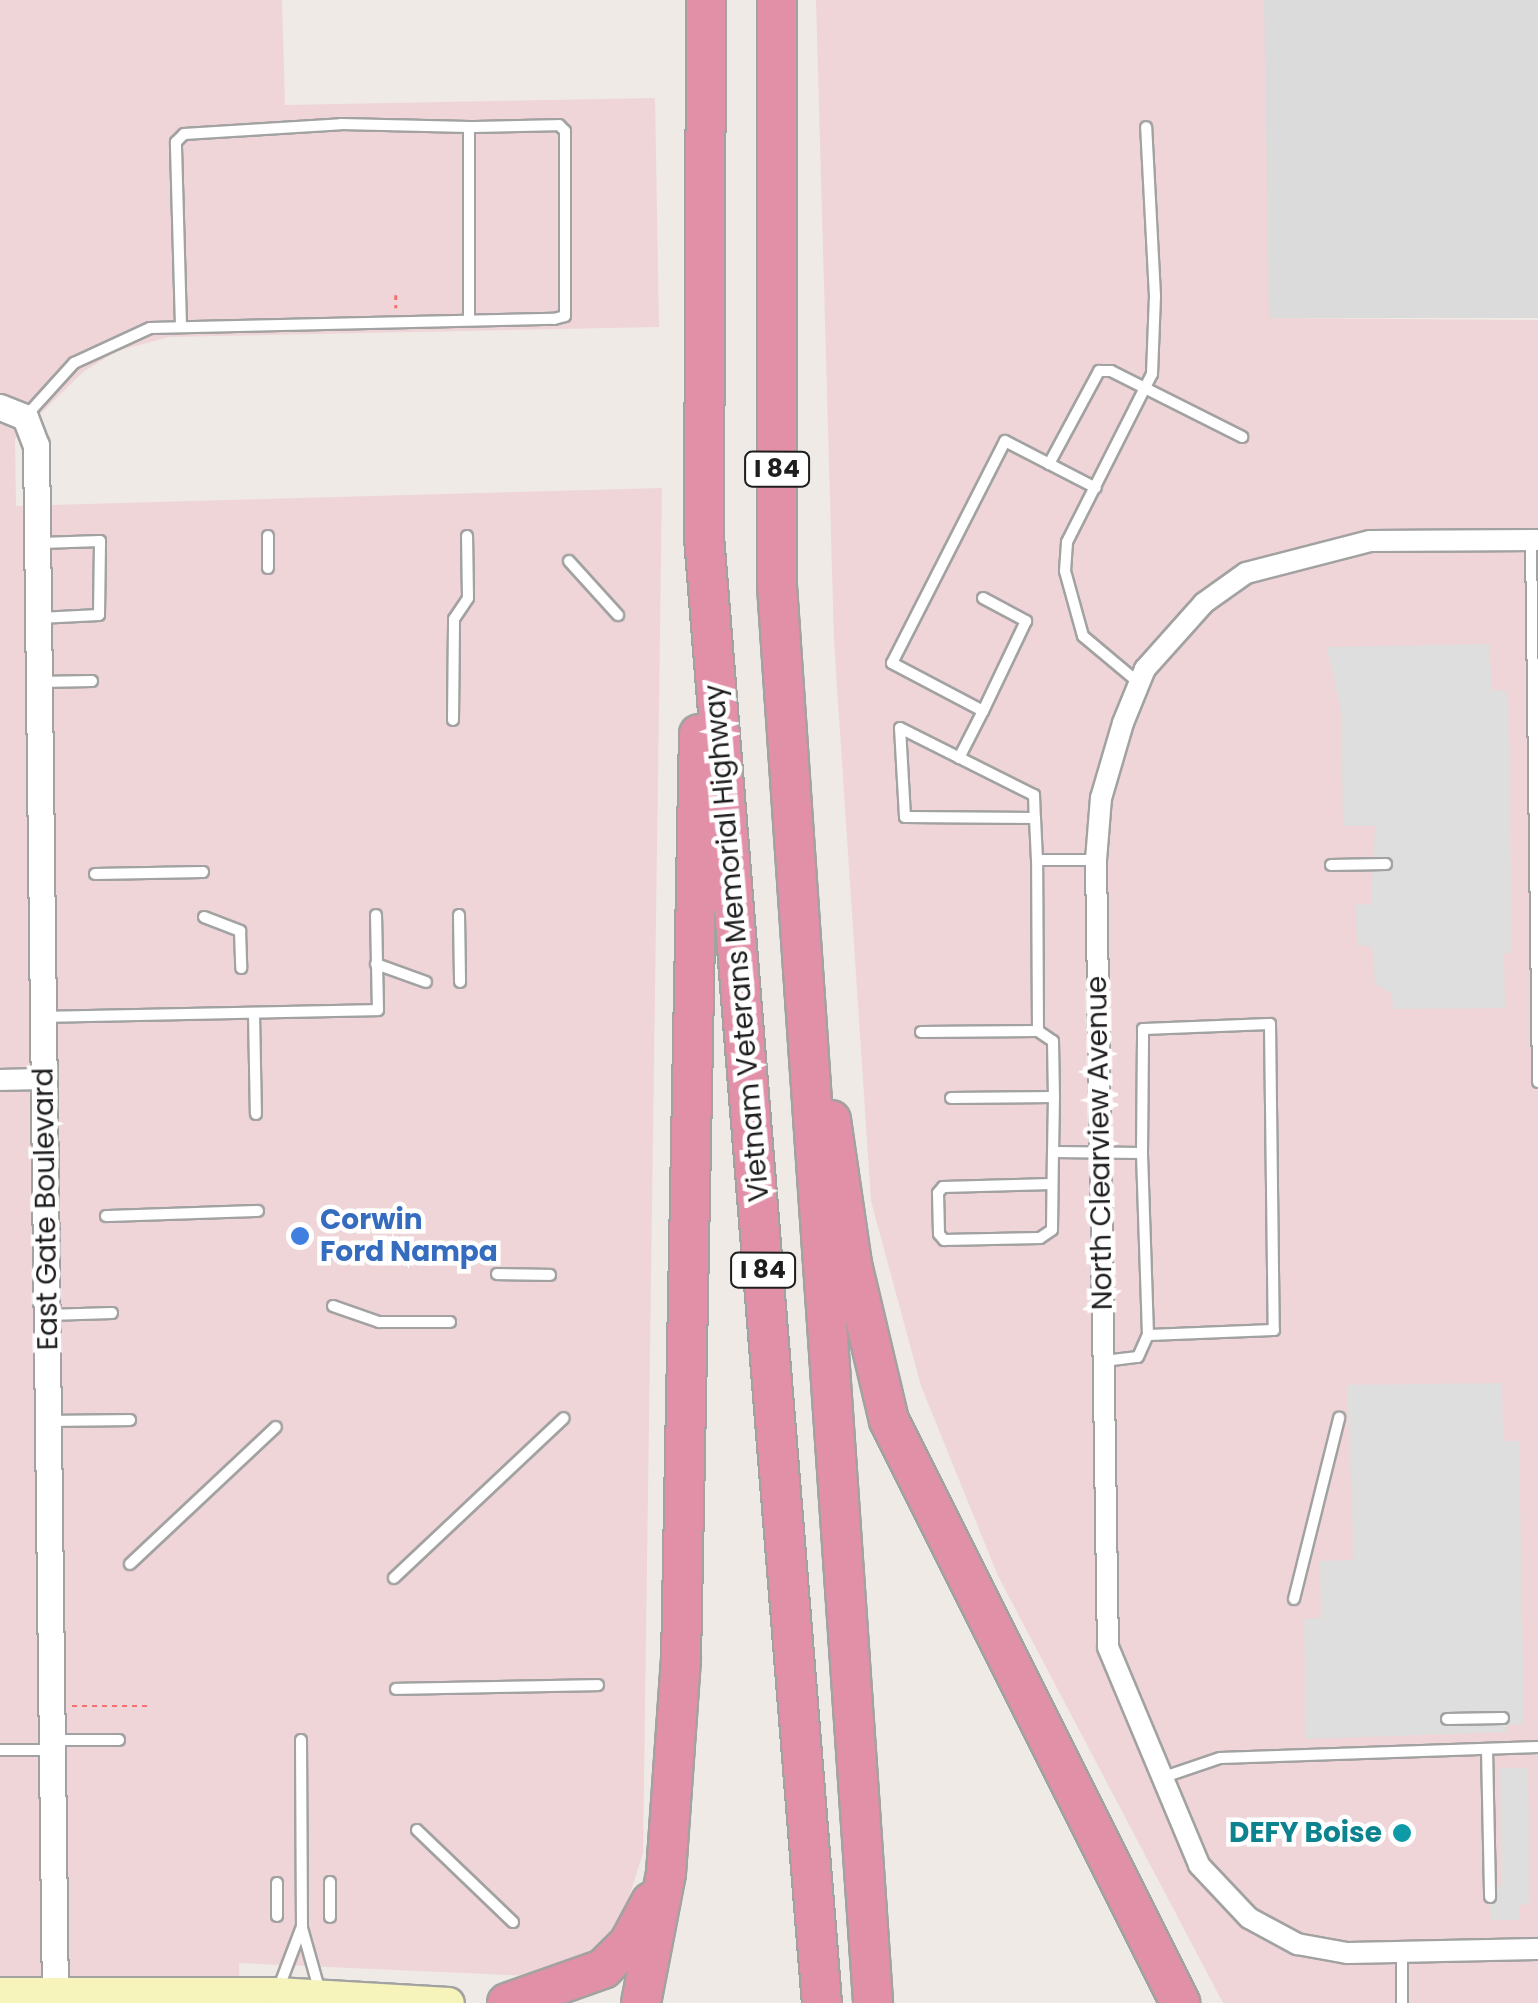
<!DOCTYPE html>
<style>
body{margin:0}
#map{position:relative;width:1538px;height:2003px;overflow:hidden;background:#efeae5;font-family:Poppins,sans-serif}
div>[style]{position:absolute}
.residential>*{inset:0;background:#dcdbdb;transform-origin:0 0}
.commercial>*{inset:0;background:#efd5d7}
.parking>*{inset:0;background:#dedede}
.path>*{height:2.5px;margin-top:-1.25px;transform-origin:0;background:repeating-linear-gradient(90deg,#f27272 0 5px,transparent 0 10px)}
.roads{filter:drop-shadow(2px 0 #a2a2a2) drop-shadow(-2px 0 #a2a2a2) drop-shadow(0 2px #a2a2a2) drop-shadow(0 -2px #a2a2a2)}
.service>*{height:10px;margin:-5px;padding:0 5px;transform-origin:5px;border-radius:5px;background:#fff}
.minor>*{height:20px;margin:-10px;padding:0 10px;transform-origin:10px;border-radius:10px;background:#fff}
.tertiary>*{height:25px;margin:-12.5px;padding:0 12.5px;transform-origin:12.5px;border-radius:12.5px;background:#fff}
.secondary>*{height:30px;margin:-15px;padding:0 15px;transform-origin:15px;border-radius:15px;background:#f6f3bb}
.motorway>*{height:38px;margin:-19px;padding:0 19px;transform-origin:19px;border-radius:19px;background:#e290a8}
.dots>*{width:28px;height:28px;translate:-50% -50%;box-sizing:border-box;border:5px solid #fff;border-radius:50%}
span{translate:-50% -50%;white-space:nowrap;text-align:center;line-height:1.15;-webkit-text-stroke:9px #fff;paint-order:stroke}
.shield-label span{padding:2px 8px;background:#fff;border:2px solid;border-radius:8px;-webkit-text-stroke-width:0}
.shield-label{font-size:25px;color:#1e1e1e;font-weight:700}
.street-label{font-size:28px;color:#1e1e1e}
.shop-label{font-size:28px;color:#366cbe;font-weight:700}
.left{translate:0 -50%;text-align:left}
.culture-label{font-size:28px;color:#0d838f;font-weight:700}
.right{translate:-100% -50%;text-align:right}
</style>
<div id="map">
<div class="residential">
<div style="left:1264px;top:0;width:274px;height:318px"></div>
</div>
<div class="commercial">
<div style="clip-path:polygon(0 0,282px 0,285px 105px,655px 98px,659px 327px,169px 337px,117px 351px,83px 372px,15px 439px,16px 506px,662px 488px,643px 1853px,619px 1929px,581px 1965px,531px 1976px,239px 1963px,240px 2003px,0 2003px)"></div>
<div style="clip-path:polygon(816px 0,1264px 0,1269px 318px,1538px 320px,1538px 2003px,1223px 2003px,998px 1576px,921px 1386px,871px 1201px,834px 642px)"></div>
</div>
<div class="parking">
<div style="clip-path:polygon(1489px 644px,1492px 690px,1508px 691px,1512px 953px,1504px 954px,1505px 1008px,1393px 1009px,1392px 994px,1375px 984px,1372px 946px,1357px 946px,1356px 905px,1371px 904px,1375px 826px,1343px 826px,1341px 712px,1327px 647px)"></div>
<div style="clip-path:polygon(1502px 1383px,1503px 1441px,1519px 1441px,1524px 1724px,1508px 1725px,1508px 1732px,1306px 1739px,1304px 1619px,1321px 1618px,1320px 1561px,1354px 1560px,1347px 1385px)"></div>
<div style="clip-path:polygon(1500px 1768px,1528px 1768px,1530px 1904px,1519px 1905px,1519px 1920px,1491px 1920px,1490px 1905px,1501px 1884px)"></div>
</div>
<div class="path">
<div style="left:396px;top:295px;width:13px;rotate:90deg"></div>
<div style="left:72px;top:1706px;width:76px"></div>
</div>
<div class="roads">
<div class="service">
<div style="left:181px;top:326px;width:184px;rotate:-91.6deg"></div>
<div style="left:176px;top:142px;width:11px;rotate:-45deg"></div>
<div style="left:184px;top:134px;width:157px;rotate:-3.6deg"></div>
<div style="left:341px;top:124px;width:128px;rotate:1.3deg"></div>
<div style="left:26px;top:416px;width:72px;rotate:-47.8deg"></div>
<div style="left:74px;top:363px;width:84px;rotate:-24.7deg"></div>
<div style="left:150px;top:328px;width:404px;rotate:-1.3deg"></div>
<div style="left:554px;top:319px;width:11px;rotate:-15deg"></div>
<div style="left:565px;top:316px;width:185px;rotate:-90deg"></div>
<div style="left:565px;top:131px;width:8px;rotate:-135deg"></div>
<div style="left:559px;top:125px;width:90px;rotate:178.7deg"></div>
<div style="left:469px;top:127px;width:193px;rotate:90deg"></div>
<div style="left:1049px;top:464px;width:106px;rotate:-61.7deg"></div>
<div style="left:1099px;top:371px;width:12px"></div>
<div style="left:1111px;top:371px;width:147px;rotate:26.7deg"></div>
<div style="left:1531px;top:541px;width:541px;rotate:89.26deg"></div>
<div style="left:569px;top:561px;width:73px;rotate:47.8deg"></div>
<div style="left:268px;top:568px;width:32px;rotate:-90deg"></div>
<div style="left:983px;top:598px;width:49px;rotate:28.1deg"></div>
<div style="left:1026px;top:621px;width:100px;rotate:115.5deg"></div>
<div style="left:983px;top:711px;width:103px;rotate:-152.2deg"></div>
<div style="left:892px;top:663px;width:249px;rotate:-63deg"></div>
<div style="left:1005px;top:441px;width:102px;rotate:27.3deg"></div>
<div style="left:39px;top:618px;width:60px;rotate:-2.9deg"></div>
<div style="left:99px;top:615px;width:74px;rotate:-89.2deg"></div>
<div style="left:100px;top:541px;width:59px;rotate:178.1deg"></div>
<div style="left:39px;top:682px;width:53px;rotate:-1.1deg"></div>
<div style="left:1139px;top:683px;width:73px;rotate:-140deg"></div>
<div style="left:1083px;top:636px;width:67px;rotate:-105.5deg"></div>
<div style="left:1065px;top:571px;width:29px;rotate:-86deg"></div>
<div style="left:1067px;top:542px;width:188px;rotate:-63.2deg"></div>
<div style="left:1152px;top:374px;width:78px;rotate:-87.8deg"></div>
<div style="left:1155px;top:296px;width:169px;rotate:-93deg"></div>
<div style="left:453px;top:720px;width:101px;rotate:-89.4deg"></div>
<div style="left:454px;top:619px;width:25px;rotate:-56deg"></div>
<div style="left:468px;top:598px;width:62px;rotate:-90.9deg"></div>
<div style="left:959px;top:758px;width:53px;rotate:-62.9deg"></div>
<div style="left:1035px;top:818px;width:130px;rotate:-179.6deg"></div>
<div style="left:905px;top:817px;width:89px;rotate:-93.2deg"></div>
<div style="left:900px;top:728px;width:150px;rotate:26.6deg"></div>
<div style="left:1034px;top:795px;width:23px;rotate:88deg"></div>
<div style="left:1035px;top:818px;width:42px;rotate:87.3deg"></div>
<div style="left:1037px;top:860px;width:59px"></div>
<div style="left:1331px;top:865px;width:55px;rotate:-1deg"></div>
<div style="left:95px;top:874px;width:108px;rotate:-1.1deg"></div>
<div style="left:459px;top:915px;width:67px;rotate:89.1deg"></div>
<div style="left:204px;top:917px;width:39px;rotate:21deg"></div>
<div style="left:240px;top:931px;width:37px;rotate:88deg"></div>
<div style="left:376px;top:964px;width:53px;rotate:19.8deg"></div>
<div style="left:254px;top:1014px;width:100px;rotate:88.9deg"></div>
<div style="left:44px;top:1017px;width:334px;rotate:-1.2deg"></div>
<div style="left:378px;top:1010px;width:95px;rotate:-91.2deg"></div>
<div style="left:1038px;top:1031px;width:18px;rotate:34deg"></div>
<div style="left:1053px;top:1041px;width:56px;rotate:89deg"></div>
<div style="left:921px;top:1032px;width:117px;rotate:-0.5deg"></div>
<div style="left:1038px;top:1031px;width:171px;rotate:-90.3deg"></div>
<div style="left:951px;top:1098px;width:103px;rotate:-0.6deg"></div>
<div style="left:1054px;top:1097px;width:55px;rotate:91deg"></div>
<div style="left:1053px;top:1152px;width:89px;rotate:0.6deg"></div>
<div style="left:1142px;top:1153px;width:124px;rotate:-89.5deg"></div>
<div style="left:1143px;top:1029px;width:127px;rotate:-2.3deg"></div>
<div style="left:1270px;top:1024px;width:306px;rotate:89.3deg"></div>
<div style="left:1274px;top:1330px;width:126px;rotate:177.7deg"></div>
<div style="left:1148px;top:1335px;width:182px;rotate:-91.9deg"></div>
<div style="left:1052px;top:1184px;width:109px;rotate:178.4deg"></div>
<div style="left:943px;top:1187px;width:8px;rotate:130deg"></div>
<div style="left:938px;top:1193px;width:41px;rotate:88.6deg"></div>
<div style="left:939px;top:1234px;width:8px;rotate:50deg"></div>
<div style="left:944px;top:1240px;width:96px;rotate:-1.2deg"></div>
<div style="left:1040px;top:1238px;width:14px;rotate:-34deg"></div>
<div style="left:1052px;top:1230px;width:78px;rotate:-89.3deg"></div>
<div style="left:106px;top:1216px;width:152px;rotate:-1.9deg"></div>
<div style="left:497px;top:1274px;width:53px;rotate:1.1deg"></div>
<div style="left:333px;top:1306px;width:49px;rotate:19.2deg"></div>
<div style="left:379px;top:1322px;width:71px"></div>
<div style="left:48px;top:1315px;width:64px;rotate:-1.8deg"></div>
<div style="left:1104px;top:1361px;width:34px;rotate:-7deg"></div>
<div style="left:1138px;top:1357px;width:24px;rotate:-66deg"></div>
<div style="left:51px;top:1421px;width:79px;rotate:-0.7deg"></div>
<div style="left:130px;top:1564px;width:200px;rotate:-43.2deg"></div>
<div style="left:394px;top:1578px;width:233px;rotate:-43.3deg"></div>
<div style="left:1294px;top:1599px;width:187px;rotate:-76deg"></div>
<div style="left:396px;top:1689px;width:202px;rotate:-1.1deg"></div>
<div style="left:1447px;top:1719px;width:56px;rotate:-1deg"></div>
<div style="left:53px;top:1740px;width:66px"></div>
<div style="left:301px;top:1740px;width:188px;rotate:89.7deg"></div>
<div style="left:302px;top:1928px;width:66px;rotate:74.3deg"></div>
<div style="left:1487px;top:1749px;width:148px;rotate:88.8deg"></div>
<div style="left:0;top:1750px;width:49px"></div>
<div style="left:1164px;top:1777px;width:59px;rotate:-18.7deg"></div>
<div style="left:1220px;top:1758px;width:318px;rotate:-2deg"></div>
<div style="left:417px;top:1830px;width:133px;rotate:43.8deg"></div>
<div style="left:330px;top:1882px;width:35px;rotate:90deg"></div>
<div style="left:277px;top:1883px;width:33px;rotate:90deg"></div>
<div style="left:1402px;top:1952px;width:51px;rotate:90deg"></div>
<div style="left:279px;top:1987px;width:62px;rotate:-69.2deg"></div>
</div>
<div class="minor">
<div style="left:1538px;top:540px;width:168px;rotate:179.7deg"></div>
<div style="left:1370px;top:541px;width:128px;rotate:165.5deg"></div>
<div style="left:1246px;top:573px;width:52px;rotate:144.5deg"></div>
<div style="left:1204px;top:603px;width:89px;rotate:131.8deg"></div>
<div style="left:1145px;top:669px;width:58px;rotate:112.2deg"></div>
<div style="left:1123px;top:723px;width:78px;rotate:106.3deg"></div>
<div style="left:1101px;top:798px;width:62px;rotate:94.6deg"></div>
<div style="left:1096px;top:860px;width:787px;rotate:89.13deg"></div>
<div style="left:1108px;top:1647px;width:236px;rotate:67.3deg"></div>
<div style="left:1199px;top:1865px;width:73px;rotate:46.7deg"></div>
<div style="left:1249px;top:1918px;width:55px;rotate:28.4deg"></div>
<div style="left:1297px;top:1944px;width:51px;rotate:10.2deg"></div>
<div style="left:1347px;top:1953px;width:191px;rotate:-1.2deg"></div>
<div style="left:0;top:1080px;width:44px;rotate:-1.3deg"></div>
</div>
<div class="tertiary">
<div style="left:0;top:407px;width:27px;rotate:22deg"></div>
<div style="left:25px;top:417px;width:30px;rotate:69deg"></div>
<div style="left:36px;top:445px;width:1548px;rotate:89.3deg"></div>
</div>
<div class="secondary">
<div style="left:0;top:1993px;width:277px"></div>
<div style="left:277px;top:1993px;width:172px;rotate:3.3deg"></div>
</div>
<div class="motorway">
<div style="left:706px;top:0;width:537px;rotate:90.21deg"></div>
<div style="left:704px;top:537px;width:1471px;rotate:85.4deg"></div>
<div style="left:777px;top:0;width:586px;rotate:90deg"></div>
<div style="left:777px;top:586px;width:1420px;rotate:86.12deg"></div>
<div style="left:831px;top:1120px;width:146px;rotate:81.7deg"></div>
<div style="left:852px;top:1264px;width:160px;rotate:76.7deg"></div>
<div style="left:889px;top:1420px;width:652px;rotate:63.47deg"></div>
<div style="left:507px;top:2003px;width:102px;rotate:-19.5deg"></div>
<div style="left:603px;top:1969px;width:37px;rotate:-45deg"></div>
<div style="left:629px;top:1943px;width:47px;rotate:-61.8deg"></div>
<div style="left:641px;top:2003px;width:132px;rotate:-79.1deg"></div>
<div style="left:666px;top:1873px;width:214px;rotate:-86deg"></div>
<div style="left:681px;top:1660px;width:926px;rotate:-88.89deg"></div>
</div>
</div>
<div class="dots">
<div style="left:300px;top:1236px;background:#3f7fe0"></div>
<div style="left:1402px;top:1833px;background:#0f9aa8"></div>
</div>
<div class="shield-label">
<span style="left:777px;top:469px">I 84</span>
<span style="left:763px;top:1270px">I 84</span>
</div>
<div class="street-label">
<span style="left:737px;top:943px;rotate:-95deg">Vietnam Veterans Memorial Highway</span>
<span style="left:1100px;top:1143px;rotate:-91deg">North Clearview Avenue</span>
<span style="left:46px;top:1209px;rotate:-91deg">East Gate Boulevard</span>
</div>
<div class="shop-label">
<span class="left" style="left:320px;top:1236px">Corwin<br>Ford Nampa</span>
</div>
<div class="culture-label">
<span class="right" style="left:1382px;top:1833px">DEFY Boise</span>
</div>
</div>
